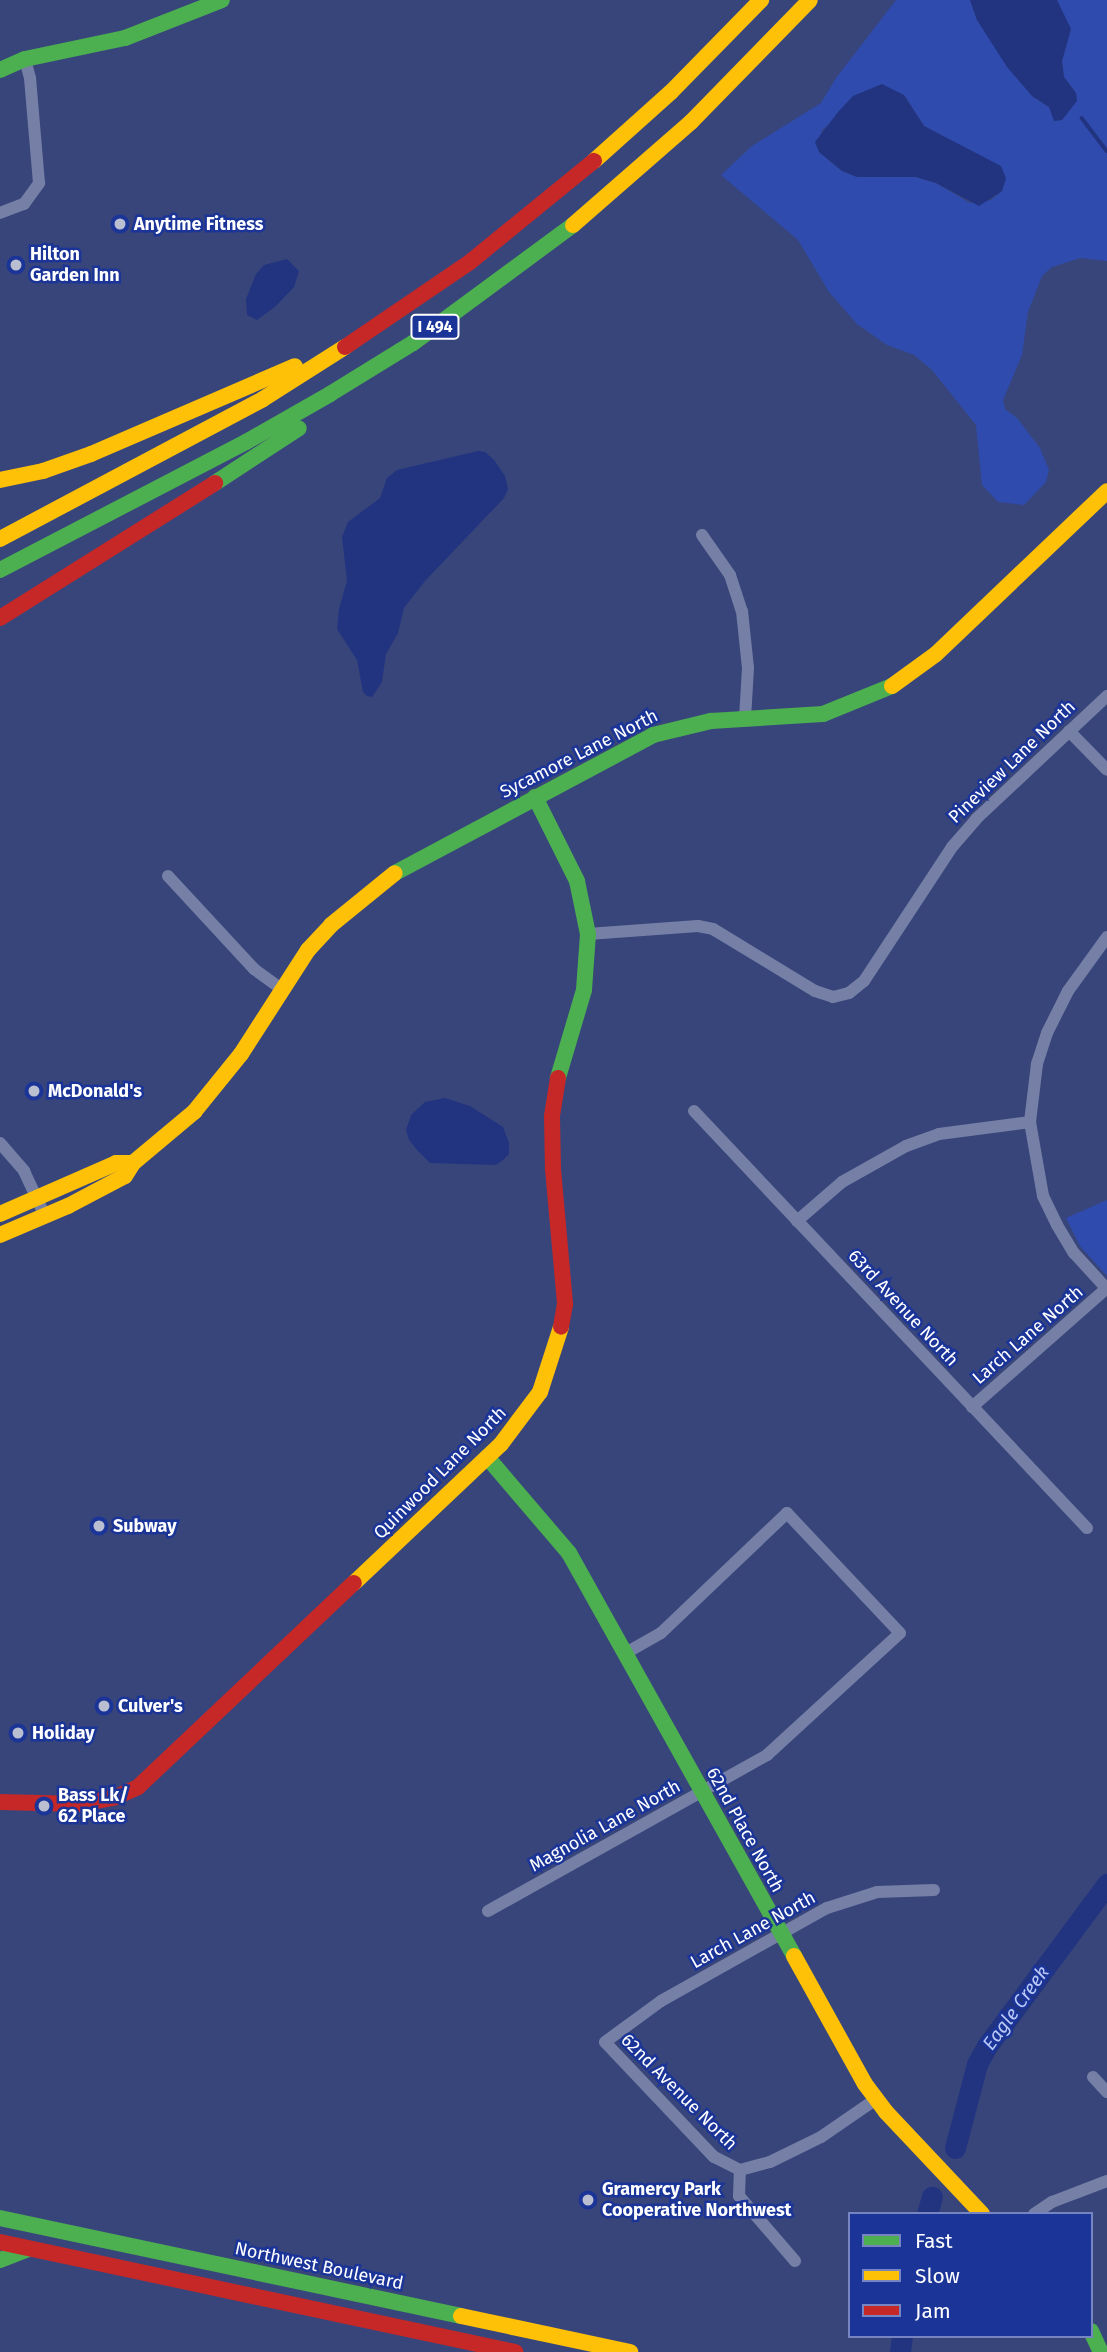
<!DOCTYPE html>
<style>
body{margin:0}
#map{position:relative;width:1107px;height:2352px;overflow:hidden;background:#38457b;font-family:"Fira Sans",sans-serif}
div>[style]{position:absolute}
.green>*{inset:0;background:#2f4bad}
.water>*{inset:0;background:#22347f}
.stream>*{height:3.5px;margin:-1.75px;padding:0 1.75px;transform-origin:1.75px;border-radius:1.75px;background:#22347f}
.river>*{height:21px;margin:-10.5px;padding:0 10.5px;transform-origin:10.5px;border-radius:10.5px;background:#22347f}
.street>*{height:12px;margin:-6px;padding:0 6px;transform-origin:6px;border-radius:6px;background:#7680a6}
.fast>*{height:16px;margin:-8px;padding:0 8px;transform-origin:8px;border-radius:8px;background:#4caf50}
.slow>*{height:16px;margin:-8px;padding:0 8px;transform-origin:8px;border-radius:8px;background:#ffc107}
.jam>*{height:16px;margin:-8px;padding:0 8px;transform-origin:8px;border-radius:8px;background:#c62828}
.dots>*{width:19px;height:19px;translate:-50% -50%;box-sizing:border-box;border:4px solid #1b3498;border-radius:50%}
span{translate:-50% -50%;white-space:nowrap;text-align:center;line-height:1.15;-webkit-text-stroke:5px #1b3498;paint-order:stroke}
.shield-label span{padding:2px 5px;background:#1b3498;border:2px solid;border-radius:5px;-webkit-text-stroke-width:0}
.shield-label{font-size:16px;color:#fff;font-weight:700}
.poi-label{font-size:18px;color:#fff;font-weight:700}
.left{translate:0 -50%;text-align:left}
.street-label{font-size:18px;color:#fff}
.water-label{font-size:19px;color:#bbc9f7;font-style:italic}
.legend{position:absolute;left:848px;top:2212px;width:245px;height:126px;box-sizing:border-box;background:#1b3498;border:2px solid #7685c1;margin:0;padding:9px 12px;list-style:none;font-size:21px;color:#fff}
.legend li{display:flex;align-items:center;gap:14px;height:35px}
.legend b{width:35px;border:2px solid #7685c1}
</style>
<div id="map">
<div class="green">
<div style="clip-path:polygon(evenodd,896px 0,970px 0,977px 20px,1032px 96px,1049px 107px,1076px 93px,1064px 77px,1062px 61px,1070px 29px,1057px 0,1107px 0,1107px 261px,1080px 258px,1052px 267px,1042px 276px,1028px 312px,1022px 355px,1003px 400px,1005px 409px,1017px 418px,1040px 448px,1049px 470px,1046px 482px,1024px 505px,998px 502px,982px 485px,976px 425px,932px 370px,914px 355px,887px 345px,857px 324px,829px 292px,798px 240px,721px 175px,752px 146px,821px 103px,836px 78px,896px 0,904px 95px,924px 126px,978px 156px,1006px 178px,1002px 191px,991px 200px,970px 203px,936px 183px,916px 177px,857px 177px,842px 171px,819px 152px,822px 130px,832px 122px,904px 95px)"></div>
<div style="clip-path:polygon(1107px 1200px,1107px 1276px,1080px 1246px,1066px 1218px)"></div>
</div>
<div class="water">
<div style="clip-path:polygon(970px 0,1057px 0,1071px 29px,1062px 61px,1064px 77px,1076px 93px,1077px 101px,1062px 120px,1054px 121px,1049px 107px,1032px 96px,1007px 67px,977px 20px)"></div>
<div style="clip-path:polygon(882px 84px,904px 95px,924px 126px,1001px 166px,1006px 178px,1002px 191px,979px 206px,936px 183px,916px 177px,857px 177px,842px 171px,819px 152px,815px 142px,838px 112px,853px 96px)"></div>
<div style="clip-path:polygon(287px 259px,299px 271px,294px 287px,276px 306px,257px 320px,247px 315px,246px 299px,256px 274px,264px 265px)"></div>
<div style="clip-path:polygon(478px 451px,485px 452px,494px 460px,505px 476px,508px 489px,504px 498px,425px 581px,404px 608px,398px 633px,386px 654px,382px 682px,372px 697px,367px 696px,363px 692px,357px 660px,337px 629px,339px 609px,347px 581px,342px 537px,348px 522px,380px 498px,387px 478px,397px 470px)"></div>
<div style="clip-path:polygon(445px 1098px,470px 1106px,503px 1127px,509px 1143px,509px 1154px,504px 1159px,496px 1165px,430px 1163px,418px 1151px,409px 1140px,406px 1130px,411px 1115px,425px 1102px)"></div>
</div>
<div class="stream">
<div style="left:1082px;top:118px;width:41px;rotate:52.9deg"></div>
</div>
<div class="river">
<div style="left:955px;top:2148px;width:87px;rotate:-75.3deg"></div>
<div style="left:977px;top:2064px;width:21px;rotate:-61deg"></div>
<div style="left:987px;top:2046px;width:202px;rotate:-53.5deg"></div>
<div style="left:927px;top:2214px;width:18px;rotate:-74deg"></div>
<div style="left:900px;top:2352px;width:16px;rotate:-83deg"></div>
</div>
<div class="street">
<div style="left:0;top:213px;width:26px;rotate:-21deg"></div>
<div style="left:24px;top:204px;width:26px;rotate:-54deg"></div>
<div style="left:39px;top:183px;width:105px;rotate:-94.9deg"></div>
<div style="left:30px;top:78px;width:20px;rotate:-105deg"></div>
<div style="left:702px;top:535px;width:49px;rotate:55deg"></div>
<div style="left:730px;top:575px;width:38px;rotate:72deg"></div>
<div style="left:742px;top:611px;width:57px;rotate:84deg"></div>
<div style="left:748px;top:668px;width:51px;rotate:93.4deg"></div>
<div style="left:1069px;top:731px;width:54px;rotate:45.7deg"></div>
<div style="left:168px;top:876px;width:127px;rotate:47.2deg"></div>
<div style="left:254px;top:969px;width:34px;rotate:36deg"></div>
<div style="left:588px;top:934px;width:110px;rotate:-4.2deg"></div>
<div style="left:698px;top:926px;width:15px;rotate:11deg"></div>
<div style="left:713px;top:929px;width:119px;rotate:31.3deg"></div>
<div style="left:815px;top:991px;width:19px;rotate:18deg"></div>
<div style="left:833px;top:997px;width:16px;rotate:-14deg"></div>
<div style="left:849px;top:993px;width:19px;rotate:-39deg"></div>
<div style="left:864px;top:981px;width:160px;rotate:-56.7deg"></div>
<div style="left:952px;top:847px;width:37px;rotate:-49deg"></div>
<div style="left:976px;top:819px;width:180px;rotate:-43.2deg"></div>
<div style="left:1107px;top:937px;width:67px;rotate:125.8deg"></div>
<div style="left:1068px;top:991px;width:47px;rotate:116.6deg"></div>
<div style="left:1047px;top:1033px;width:33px;rotate:108deg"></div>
<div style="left:1037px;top:1064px;width:58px;rotate:96.9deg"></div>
<div style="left:1030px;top:1122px;width:75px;rotate:80deg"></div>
<div style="left:1043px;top:1196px;width:32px;rotate:64deg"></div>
<div style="left:1057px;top:1225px;width:33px;rotate:59deg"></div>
<div style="left:1074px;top:1253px;width:49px;rotate:47.5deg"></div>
<div style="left:694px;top:1111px;width:573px;rotate:46.7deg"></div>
<div style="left:0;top:1143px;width:37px;rotate:49deg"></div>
<div style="left:24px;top:1171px;width:50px;rotate:65deg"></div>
<div style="left:797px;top:1221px;width:60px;rotate:-40.9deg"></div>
<div style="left:842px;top:1182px;width:73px;rotate:-29.4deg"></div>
<div style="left:906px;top:1146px;width:35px;rotate:-20deg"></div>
<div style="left:939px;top:1134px;width:92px;rotate:-7.5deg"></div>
<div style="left:972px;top:1407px;width:179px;rotate:-41.4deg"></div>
<div style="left:488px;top:1911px;width:320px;rotate:-29.2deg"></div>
<div style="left:767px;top:1755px;width:180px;rotate:-42.5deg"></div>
<div style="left:900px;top:1633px;width:165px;rotate:-133.3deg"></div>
<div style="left:787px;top:1513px;width:174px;rotate:136.4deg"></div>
<div style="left:661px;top:1633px;width:40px;rotate:150.3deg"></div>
<div style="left:1093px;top:2077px;width:21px;rotate:47deg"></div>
<div style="left:740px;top:2170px;width:31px;rotate:-15deg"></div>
<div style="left:770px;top:2162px;width:57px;rotate:-26.1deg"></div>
<div style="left:821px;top:2137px;width:67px;rotate:-34.6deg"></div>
<div style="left:1034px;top:2214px;width:22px;rotate:-34deg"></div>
<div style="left:1052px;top:2202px;width:59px;rotate:-20.9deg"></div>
<div style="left:795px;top:2261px;width:86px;rotate:-130.7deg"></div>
<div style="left:739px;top:2196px;width:26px;rotate:-88deg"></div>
<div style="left:740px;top:2170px;width:29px;rotate:-153deg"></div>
<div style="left:714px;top:2157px;width:158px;rotate:-133.5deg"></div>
<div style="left:605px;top:2042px;width:69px;rotate:-36.2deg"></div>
<div style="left:661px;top:2001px;width:190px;rotate:-29.3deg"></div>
<div style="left:827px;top:1908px;width:52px;rotate:-17.7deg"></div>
<div style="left:877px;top:1892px;width:57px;rotate:-2deg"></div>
</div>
<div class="fast">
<div style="left:0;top:70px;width:27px;rotate:-24deg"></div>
<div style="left:25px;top:59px;width:102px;rotate:-11.9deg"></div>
<div style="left:125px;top:38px;width:104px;rotate:-21.4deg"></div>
<div style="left:215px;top:483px;width:100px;rotate:-33.2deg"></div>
<div style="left:0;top:570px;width:277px;rotate:-27.5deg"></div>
<div style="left:246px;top:442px;width:97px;rotate:-29.7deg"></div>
<div style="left:330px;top:394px;width:97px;rotate:-31.6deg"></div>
<div style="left:413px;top:343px;width:199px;rotate:-36.4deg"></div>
<div style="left:535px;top:797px;width:94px;rotate:63.4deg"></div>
<div style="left:577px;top:881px;width:54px;rotate:78.3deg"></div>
<div style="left:588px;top:934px;width:56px;rotate:94.1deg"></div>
<div style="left:584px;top:990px;width:92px;rotate:106.5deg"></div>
<div style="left:395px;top:873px;width:293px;rotate:-28.1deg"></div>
<div style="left:653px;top:735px;width:60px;rotate:-13.6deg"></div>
<div style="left:711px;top:721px;width:112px;rotate:-3.6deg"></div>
<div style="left:823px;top:714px;width:74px;rotate:-22.1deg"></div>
<div style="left:487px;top:1457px;width:126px;rotate:49.5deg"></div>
<div style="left:569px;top:1553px;width:462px;rotate:60.8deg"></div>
<div style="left:0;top:2218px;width:471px;rotate:12deg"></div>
<div style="left:0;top:2260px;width:31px;rotate:-21deg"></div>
<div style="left:1091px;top:2331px;width:23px;rotate:65deg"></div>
</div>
<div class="slow">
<div style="left:594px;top:161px;width:103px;rotate:-41.9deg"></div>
<div style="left:671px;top:92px;width:129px;rotate:-45.6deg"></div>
<div style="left:573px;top:225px;width:157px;rotate:-41.1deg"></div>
<div style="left:691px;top:122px;width:170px;rotate:-45.7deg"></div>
<div style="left:0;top:480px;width:44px;rotate:-11.8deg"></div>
<div style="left:43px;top:471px;width:51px;rotate:-19.5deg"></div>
<div style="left:91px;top:454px;width:222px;rotate:-23.3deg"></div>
<div style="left:0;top:539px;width:298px;rotate:-28deg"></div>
<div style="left:263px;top:399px;width:97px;rotate:-32.4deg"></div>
<div style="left:892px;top:686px;width:54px;rotate:-36deg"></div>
<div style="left:936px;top:654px;width:236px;rotate:-43.6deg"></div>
<div style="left:0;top:1214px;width:127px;rotate:-23.7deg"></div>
<div style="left:116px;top:1163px;width:17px"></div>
<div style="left:0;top:1235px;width:74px;rotate:-23.1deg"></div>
<div style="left:68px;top:1206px;width:64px;rotate:-27.8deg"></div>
<div style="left:125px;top:1176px;width:15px;rotate:-58deg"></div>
<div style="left:133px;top:1163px;width:80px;rotate:-39.9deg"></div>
<div style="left:194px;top:1112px;width:75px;rotate:-51deg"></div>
<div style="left:241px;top:1054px;width:124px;rotate:-57.2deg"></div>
<div style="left:308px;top:950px;width:34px;rotate:-47deg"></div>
<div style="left:331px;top:925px;width:82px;rotate:-39.1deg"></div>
<div style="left:354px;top:1583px;width:202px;rotate:-43.4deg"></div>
<div style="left:501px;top:1444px;width:65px;rotate:-53.1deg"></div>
<div style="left:540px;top:1392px;width:68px;rotate:-72.1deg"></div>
<div style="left:794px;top:1956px;width:146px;rotate:61deg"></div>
<div style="left:865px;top:2084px;width:35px;rotate:53deg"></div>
<div style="left:886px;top:2112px;width:140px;rotate:46.7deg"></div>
<div style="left:461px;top:2316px;width:173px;rotate:12deg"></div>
</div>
<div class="jam">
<div style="left:345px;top:347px;width:151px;rotate:-34.2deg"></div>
<div style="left:470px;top:262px;width:160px;rotate:-39.2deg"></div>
<div style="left:0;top:618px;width:254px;rotate:-32.1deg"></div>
<div style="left:558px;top:1078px;width:39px;rotate:99deg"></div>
<div style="left:552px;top:1117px;width:52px;rotate:88.9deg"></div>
<div style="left:553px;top:1169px;width:136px;rotate:84.9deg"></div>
<div style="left:565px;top:1304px;width:23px;rotate:100deg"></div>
<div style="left:0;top:1802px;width:81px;rotate:1.4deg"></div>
<div style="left:81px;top:1804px;width:36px;rotate:-11deg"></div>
<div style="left:116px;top:1797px;width:24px;rotate:-24deg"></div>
<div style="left:138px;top:1787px;width:297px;rotate:-43.4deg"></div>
<div style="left:0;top:2242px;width:527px;rotate:12.06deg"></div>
</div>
<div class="dots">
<div style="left:120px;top:224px;background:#b9bed1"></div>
<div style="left:16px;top:265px;background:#b9bed1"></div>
<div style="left:34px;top:1091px;background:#b9bed1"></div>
<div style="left:99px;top:1526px;background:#b9bed1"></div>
<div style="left:104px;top:1706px;background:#b9bed1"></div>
<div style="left:18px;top:1733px;background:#b9bed1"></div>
<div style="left:44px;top:1806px;background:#b9bed1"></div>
<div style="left:588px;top:2200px;background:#b9bed1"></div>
</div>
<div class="shield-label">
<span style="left:435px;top:327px">I 494</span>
</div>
<div class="poi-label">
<span class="left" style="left:134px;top:224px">Anytime Fitness</span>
<span class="left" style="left:30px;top:265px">Hilton<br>Garden Inn</span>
<span class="left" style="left:48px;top:1091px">McDonald's</span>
<span class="left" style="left:113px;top:1526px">Subway</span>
<span class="left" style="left:118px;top:1706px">Culver's</span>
<span class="left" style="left:32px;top:1733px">Holiday</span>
<span class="left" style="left:58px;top:1806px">Bass Lk/<br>62 Place</span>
<span class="left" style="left:602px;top:2200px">Gramercy Park<br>Cooperative Northwest</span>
</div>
<div class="street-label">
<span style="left:579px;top:754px;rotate:-27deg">Sycamore Lane North</span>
<span style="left:1012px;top:762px;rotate:-44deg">Pineview Lane North</span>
<span style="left:903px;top:1308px;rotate:47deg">63rd Avenue North</span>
<span style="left:1028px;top:1335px;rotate:-41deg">Larch Lane North</span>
<span style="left:440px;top:1473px;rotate:-45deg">Quinwood Lane North</span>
<span style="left:605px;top:1826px;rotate:-29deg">Magnolia Lane North</span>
<span style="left:745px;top:1830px;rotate:61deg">62nd Place North</span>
<span style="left:753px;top:1930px;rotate:-29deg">Larch Lane North</span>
<span style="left:679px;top:2092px;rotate:45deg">62nd Avenue North</span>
<span style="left:319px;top:2266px;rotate:12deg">Northwest Boulevard</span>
</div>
<div class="water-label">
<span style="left:1016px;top:2008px;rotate:-54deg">Eagle Creek</span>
</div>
<ul class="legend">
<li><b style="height:9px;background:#4caf50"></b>Fast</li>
<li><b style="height:9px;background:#ffc107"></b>Slow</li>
<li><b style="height:9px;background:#c62828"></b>Jam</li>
</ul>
</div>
